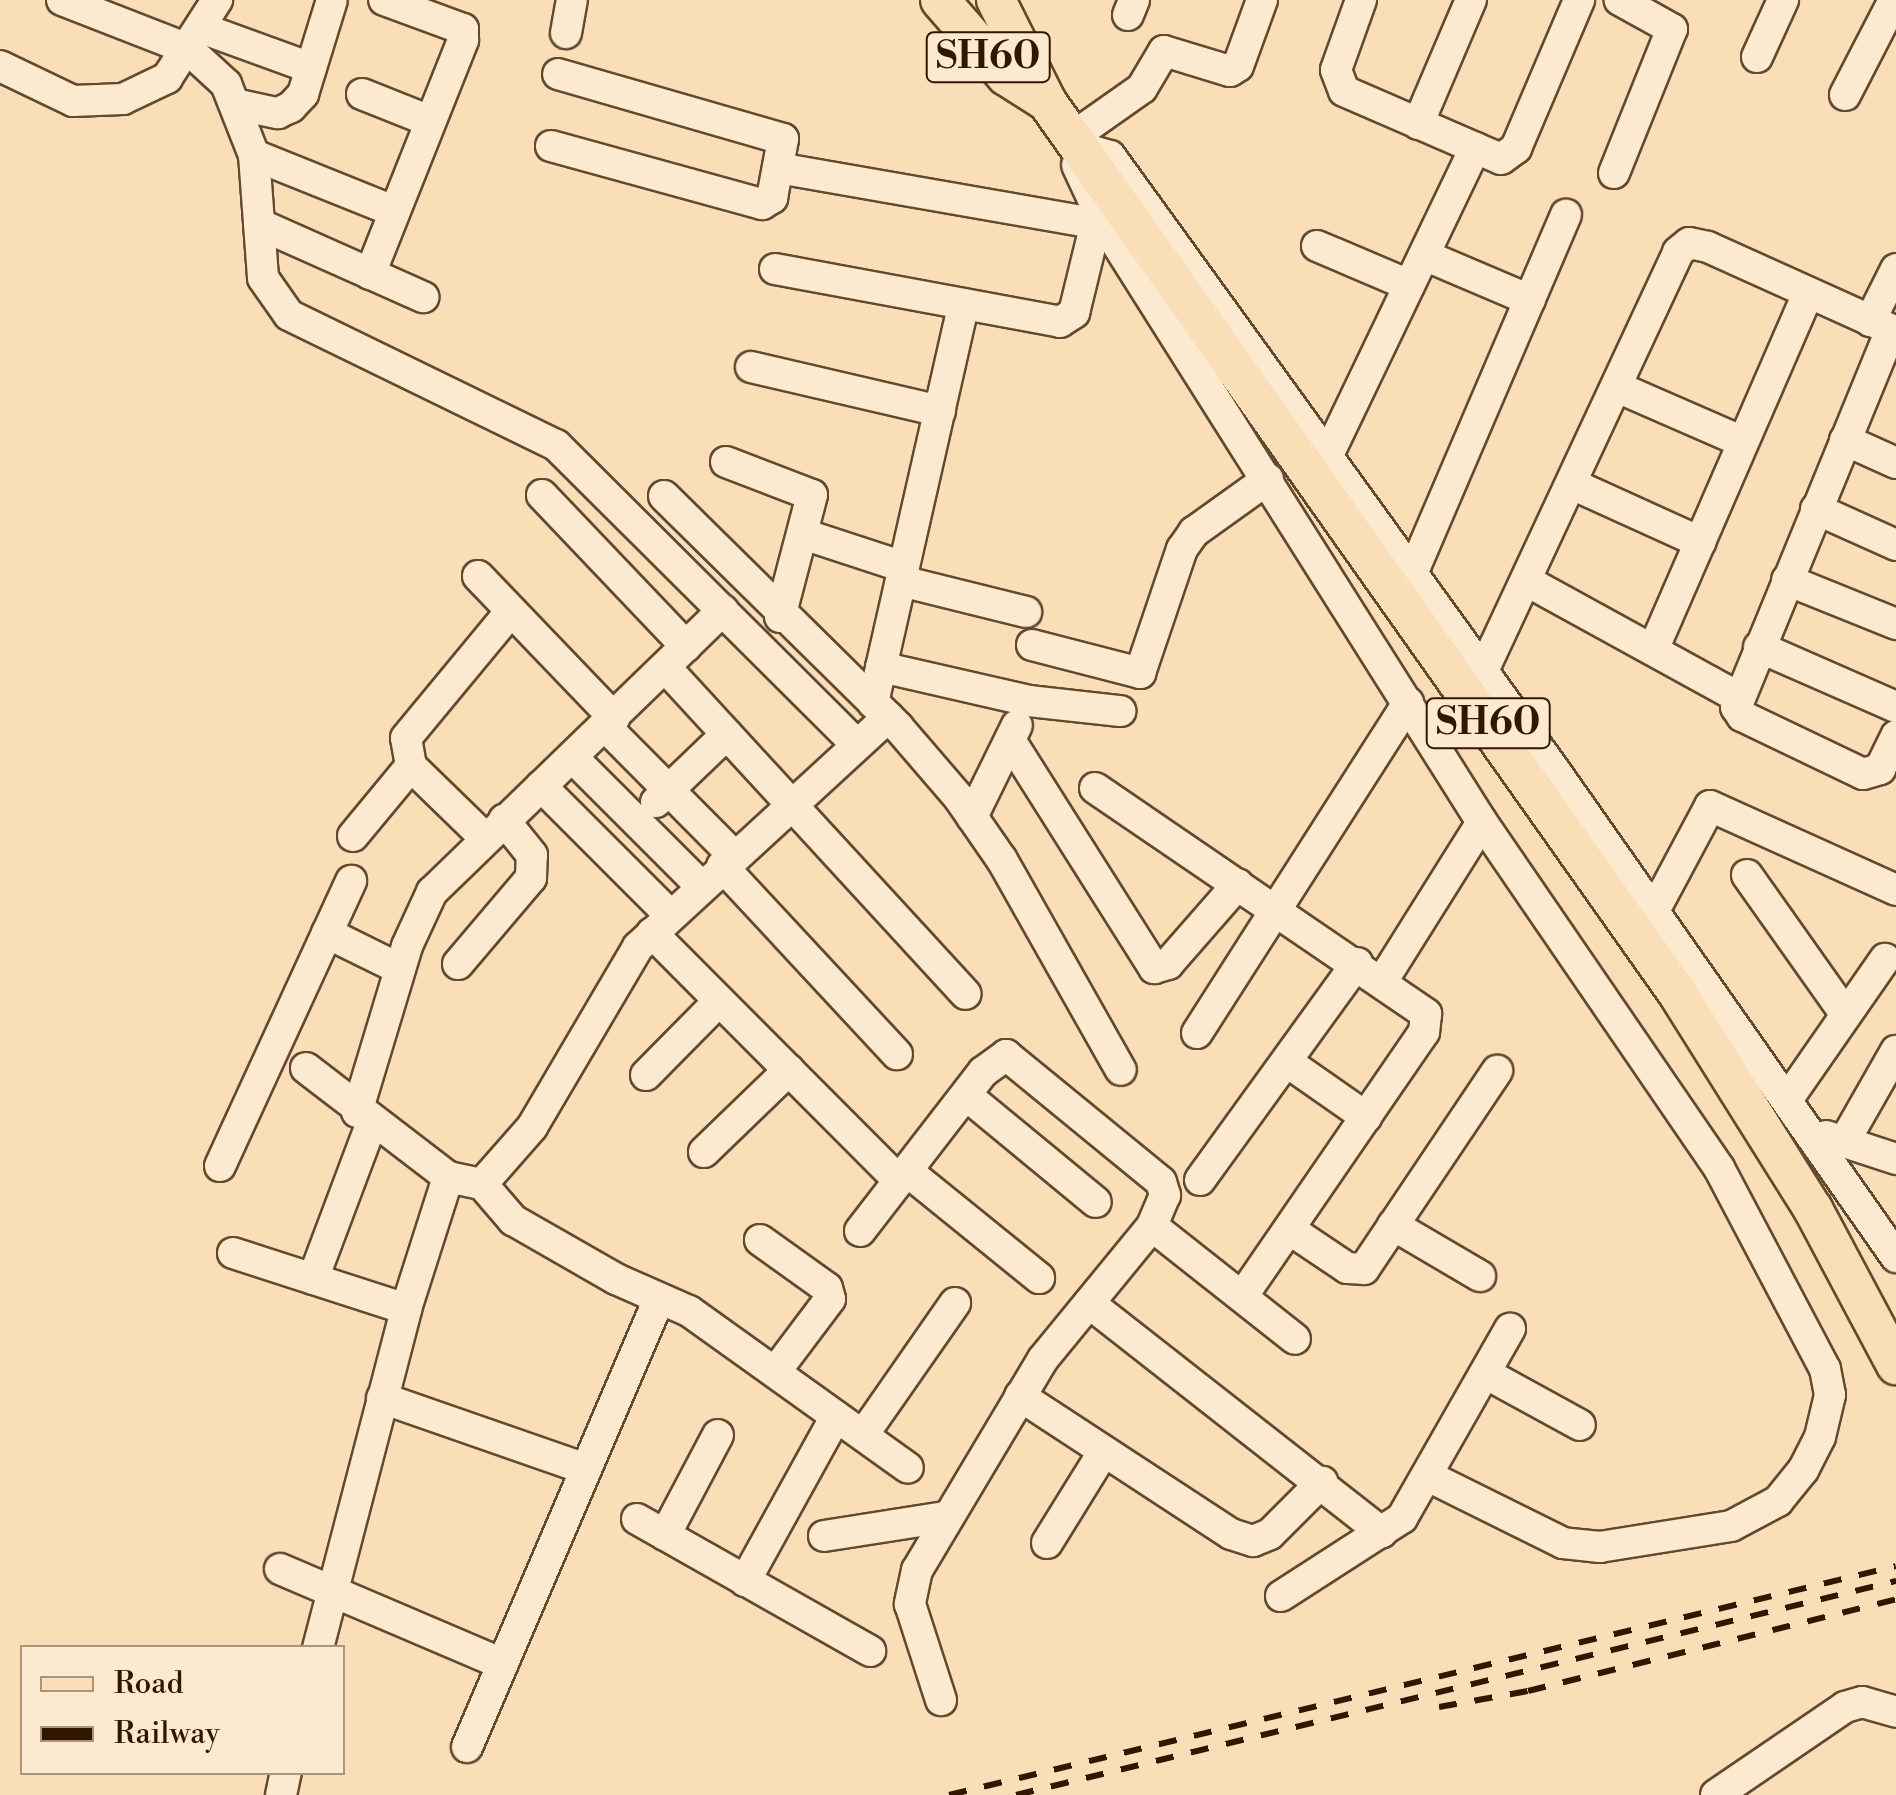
<!DOCTYPE html>
<style>
body{margin:0}
#map{position:relative;width:1896px;height:1795px;overflow:hidden;background:#fadeb7;font-family:"Libre Bodoni",serif}
div>[style]{position:absolute}
.roads{filter:drop-shadow(2px 0 #63492e) drop-shadow(-2px 0 #63492e) drop-shadow(0 2px #63492e) drop-shadow(0 -2px #63492e)}
.minor>*{height:30px;margin:-15px;padding:0 15px;transform-origin:15px;border-radius:15px;background:#fcead0}
.major>*{height:38px;margin:-19px;padding:0 19px;transform-origin:19px;border-radius:19px;background:#fadeb7}
.rail>*{height:6px;margin-top:-3px;transform-origin:0;background:repeating-linear-gradient(90deg,#311700 0 18px,transparent 0 36px)}
span{translate:-50% -50%;white-space:nowrap;text-align:center;line-height:1.15;-webkit-text-stroke:8px #fcead0;paint-order:stroke}
.shield-label span{padding:2px 8px;background:#fcead0;border:2px solid;border-radius:8px;-webkit-text-stroke-width:0}
.shield-label{font-size:38px;color:#311700;font-weight:700}
.legend{position:absolute;left:20px;top:1645px;width:325px;height:130px;box-sizing:border-box;background:#fcead0;border:2px solid #ab967d;margin:0;padding:12px 18px;list-style:none;font-size:30px;color:#311700}
.legend li{display:flex;align-items:center;gap:20px;height:50px}
.legend b{width:50px;border:2px solid #ab967d}
</style>
<div id="map">
<div class="roads">
<div class="minor">
<div style="left:62px;top:0;width:135px;rotate:21.3deg"></div>
<div style="left:188px;top:49px;width:52px;rotate:42.6deg"></div>
<div style="left:226px;top:84px;width:76px;rotate:68.5deg"></div>
<div style="left:254px;top:155px;width:123px;rotate:85.8deg"></div>
<div style="left:263px;top:278px;width:45px;rotate:54.9deg"></div>
<div style="left:289px;top:315px;width:297px;rotate:26deg"></div>
<div style="left:556px;top:445px;width:425px;rotate:44.9deg"></div>
<div style="left:1361px;top:0;width:74px;rotate:109.7deg"></div>
<div style="left:1336px;top:70px;width:22px;rotate:69deg"></div>
<div style="left:1344px;top:91px;width:171px;rotate:23.4deg"></div>
<div style="left:1501px;top:159px;width:19px;rotate:-36deg"></div>
<div style="left:1516px;top:148px;width:161px;rotate:-66.9deg"></div>
<div style="left:1128px;top:15px;width:16px;rotate:-68deg"></div>
<div style="left:201px;top:28px;width:117px;rotate:20deg"></div>
<div style="left:566px;top:33px;width:34px;rotate:-80deg"></div>
<div style="left:1757px;top:57px;width:63px;rotate:-65.5deg"></div>
<div style="left:0;top:66px;width:81px;rotate:25.6deg"></div>
<div style="left:73px;top:101px;width:50px;rotate:-2.3deg"></div>
<div style="left:123px;top:99px;width:49px;rotate:-25.5deg"></div>
<div style="left:167px;top:78px;width:93px;rotate:-57.3deg"></div>
<div style="left:362px;top:94px;width:73px;rotate:21.7deg"></div>
<div style="left:1845px;top:95px;width:107px;rotate:-62.7deg"></div>
<div style="left:239px;top:105px;width:40px;rotate:12deg"></div>
<div style="left:278px;top:113px;width:14px;rotate:-25deg"></div>
<div style="left:291px;top:107px;width:18px;rotate:-47deg"></div>
<div style="left:303px;top:94px;width:98px;rotate:-72.9deg"></div>
<div style="left:1418px;top:124px;width:135px;rotate:-66.9deg"></div>
<div style="left:1074px;top:136px;width:83px;rotate:-35.2deg"></div>
<div style="left:1142px;top:88px;width:43px;rotate:-59.3deg"></div>
<div style="left:1164px;top:51px;width:69px;rotate:16.9deg"></div>
<div style="left:1230px;top:71px;width:9px;rotate:-32deg"></div>
<div style="left:1238px;top:66px;width:70px;rotate:-70deg"></div>
<div style="left:551px;top:146px;width:219px;rotate:15.4deg"></div>
<div style="left:762px;top:204px;width:12px;rotate:-31deg"></div>
<div style="left:772px;top:198px;width:60px;rotate:-79.4deg"></div>
<div style="left:783px;top:139px;width:234px;rotate:-163.9deg"></div>
<div style="left:1083px;top:148px;width:28px;rotate:17deg"></div>
<div style="left:1110px;top:156px;width:759px;rotate:54.11deg"></div>
<div style="left:1555px;top:771px;width:594px;rotate:54.94deg"></div>
<div style="left:254px;top:155px;width:150px;rotate:21.9deg"></div>
<div style="left:1077px;top:165px;width:66px;rotate:65deg"></div>
<div style="left:1105px;top:225px;width:706px;rotate:57.73deg"></div>
<div style="left:1482px;top:822px;width:419px;rotate:55.6deg"></div>
<div style="left:1719px;top:1168px;width:227px;rotate:62.2deg"></div>
<div style="left:1825px;top:1369px;width:26px;rotate:79deg"></div>
<div style="left:1830px;top:1395px;width:43px;rotate:103.4deg"></div>
<div style="left:1820px;top:1437px;width:37px;rotate:117deg"></div>
<div style="left:1803px;top:1470px;width:40px;rotate:129deg"></div>
<div style="left:1778px;top:1501px;width:53px;rotate:152deg"></div>
<div style="left:1731px;top:1526px;width:133px;rotate:170.9deg"></div>
<div style="left:1600px;top:1547px;width:37px;rotate:-174deg"></div>
<div style="left:1563px;top:1543px;width:148px;rotate:-153.6deg"></div>
<div style="left:778px;top:168px;width:342px;rotate:9.9deg"></div>
<div style="left:1614px;top:173px;width:155px;rotate:-68.1deg"></div>
<div style="left:1672px;top:29px;width:60px;rotate:-150.9deg"></div>
<div style="left:259px;top:224px;width:180px;rotate:24deg"></div>
<div style="left:1317px;top:246px;width:100px;rotate:23deg"></div>
<div style="left:1424px;top:255px;width:115px;rotate:23deg"></div>
<div style="left:775px;top:269px;width:290px;rotate:10.5deg"></div>
<div style="left:1060px;top:322px;width:17px;rotate:-33deg"></div>
<div style="left:1074px;top:313px;width:93px;rotate:-76.3deg"></div>
<div style="left:370px;top:274px;width:252px;rotate:-68.3deg"></div>
<div style="left:463px;top:40px;width:11px;rotate:-90deg"></div>
<div style="left:463px;top:29px;width:84px;rotate:-159.8deg"></div>
<div style="left:1870px;top:321px;width:58px;rotate:-63.4deg"></div>
<div style="left:1891px;top:330px;width:408px;rotate:112.3deg"></div>
<div style="left:1736px;top:707px;width:11px;rotate:56deg"></div>
<div style="left:1742px;top:716px;width:134px;rotate:25.6deg"></div>
<div style="left:1863px;top:774px;width:18px;rotate:-16deg"></div>
<div style="left:1880px;top:769px;width:37px;rotate:-64deg"></div>
<div style="left:751px;top:367px;width:194px;rotate:13.1deg"></div>
<div style="left:1617px;top:387px;width:137px;rotate:23.6deg"></div>
<div style="left:1845px;top:440px;width:56px;rotate:24.3deg"></div>
<div style="left:1327px;top:457px;width:343px;rotate:-64.4deg"></div>
<div style="left:726px;top:462px;width:92px;rotate:21deg"></div>
<div style="left:812px;top:495px;width:126px;rotate:104.7deg"></div>
<div style="left:1572px;top:484px;width:141px;rotate:24.4deg"></div>
<div style="left:542px;top:495px;width:209px;rotate:46.4deg"></div>
<div style="left:664px;top:496px;width:329px;rotate:44.6deg"></div>
<div style="left:898px;top:727px;width:94px;rotate:49.3deg"></div>
<div style="left:959px;top:798px;width:75px;rotate:55.3deg"></div>
<div style="left:1002px;top:860px;width:241px;rotate:60.5deg"></div>
<div style="left:1816px;top:509px;width:88px;rotate:24.2deg"></div>
<div style="left:803px;top:534px;width:106px;rotate:18.1deg"></div>
<div style="left:1412px;top:574px;width:391px;rotate:-66.8deg"></div>
<div style="left:478px;top:576px;width:197px;rotate:46.2deg"></div>
<div style="left:1787px;top:580px;width:118px;rotate:22deg"></div>
<div style="left:901px;top:581px;width:129px;rotate:13.9deg"></div>
<div style="left:1527px;top:581px;width:241px;rotate:28.8deg"></div>
<div style="left:1032px;top:645px;width:112px;rotate:14.5deg"></div>
<div style="left:1140px;top:673px;width:131px;rotate:-71.3deg"></div>
<div style="left:1182px;top:549px;width:21px;rotate:-55deg"></div>
<div style="left:1194px;top:532px;width:91px;rotate:-35.6deg"></div>
<div style="left:1759px;top:647px;width:150px;rotate:23.7deg"></div>
<div style="left:1653px;top:650px;width:389px;rotate:-66.5deg"></div>
<div style="left:665px;top:667px;width:444px;rotate:47.4deg"></div>
<div style="left:881px;top:667px;width:152px;rotate:12.9deg"></div>
<div style="left:1029px;top:701px;width:92px;rotate:6.3deg"></div>
<div style="left:1483px;top:671px;width:462px;rotate:-65deg"></div>
<div style="left:1678px;top:252px;width:14px;rotate:-39deg"></div>
<div style="left:1689px;top:243px;width:19px;rotate:12deg"></div>
<div style="left:1708px;top:247px;width:206px;rotate:24.3deg"></div>
<div style="left:873px;top:703px;width:409px;rotate:-77.2deg"></div>
<div style="left:605px;top:726px;width:183px;rotate:45.2deg"></div>
<div style="left:1010px;top:740px;width:270px;rotate:57.7deg"></div>
<div style="left:1154px;top:968px;width:15px;rotate:-16deg"></div>
<div style="left:1168px;top:964px;width:106px;rotate:-48.8deg"></div>
<div style="left:572px;top:757px;width:182px;rotate:45deg"></div>
<div style="left:541px;top:786px;width:182px;rotate:45deg"></div>
<div style="left:1095px;top:788px;width:401px;rotate:34.3deg"></div>
<div style="left:1426px;top:1014px;width:18px;rotate:96deg"></div>
<div style="left:1424px;top:1032px;width:321px;rotate:124.5deg"></div>
<div style="left:656px;top:802px;width:98px;rotate:-43.8deg"></div>
<div style="left:972px;top:817px;width:102px;rotate:-63.9deg"></div>
<div style="left:353px;top:836px;width:91px;rotate:-50.4deg"></div>
<div style="left:485px;top:838px;width:103px;rotate:-135.8deg"></div>
<div style="left:411px;top:766px;width:28px;rotate:-100deg"></div>
<div style="left:406px;top:738px;width:165px;rotate:-50.4deg"></div>
<div style="left:722px;top:866px;width:257px;rotate:47.1deg"></div>
<div style="left:1747px;top:875px;width:171px;rotate:54.7deg"></div>
<div style="left:1654px;top:911px;width:119px;rotate:-61.9deg"></div>
<div style="left:1710px;top:806px;width:204px;rotate:24.3deg"></div>
<div style="left:327px;top:933px;width:81px;rotate:26.3deg"></div>
<div style="left:652px;top:933px;width:350px;rotate:45.1deg"></div>
<div style="left:458px;top:964px;width:113px;rotate:-49.7deg"></div>
<div style="left:531px;top:878px;width:23px;rotate:-88deg"></div>
<div style="left:532px;top:855px;width:45px;rotate:-128.7deg"></div>
<div style="left:1383px;top:980px;width:186px;rotate:-57.9deg"></div>
<div style="left:1197px;top:1033px;width:392px;rotate:-57.4deg"></div>
<div style="left:1290px;top:1064px;width:93px;rotate:34.9deg"></div>
<div style="left:306px;top:1068px;width:179px;rotate:37.5deg"></div>
<div style="left:448px;top:1177px;width:35px;rotate:12deg"></div>
<div style="left:482px;top:1184px;width:76px;rotate:-48.7deg"></div>
<div style="left:532px;top:1127px;width:209px;rotate:-59.5deg"></div>
<div style="left:638px;top:947px;width:340px;rotate:-42.6deg"></div>
<div style="left:646px;top:1075px;width:104px;rotate:-45.4deg"></div>
<div style="left:966px;top:1095px;width:168px;rotate:39.5deg"></div>
<div style="left:1787px;top:1100px;width:172px;rotate:-55.2deg"></div>
<div style="left:357px;top:1112px;width:173px;rotate:-73.2deg"></div>
<div style="left:407px;top:946px;width:60px;rotate:-65.2deg"></div>
<div style="left:432px;top:892px;width:405px;rotate:-44.1deg"></div>
<div style="left:1826px;top:1136px;width:74px;rotate:18.2deg"></div>
<div style="left:1844px;top:1142px;width:105px;rotate:-60.3deg"></div>
<div style="left:704px;top:1152px;width:118px;rotate:-44deg"></div>
<div style="left:220px;top:1166px;width:314px;rotate:-65.3deg"></div>
<div style="left:907px;top:1171px;width:170px;rotate:39deg"></div>
<div style="left:1200px;top:1180px;width:268px;rotate:-54.1deg"></div>
<div style="left:482px;top:1184px;width:48px;rotate:49.3deg"></div>
<div style="left:513px;top:1220px;width:119px;rotate:29.8deg"></div>
<div style="left:616px;top:1279px;width:80px;rotate:23.7deg"></div>
<div style="left:689px;top:1311px;width:269px;rotate:35.6deg"></div>
<div style="left:1393px;top:1225px;width:101px;rotate:30.4deg"></div>
<div style="left:1152px;top:1226px;width:182px;rotate:38.3deg"></div>
<div style="left:1289px;top:1229px;width:70px;rotate:33.9deg"></div>
<div style="left:1347px;top:1268px;width:17px;rotate:3deg"></div>
<div style="left:1364px;top:1269px;width:239px;rotate:-56.1deg"></div>
<div style="left:860px;top:1231px;width:201px;rotate:-52.3deg"></div>
<div style="left:983px;top:1072px;width:29px;rotate:-36deg"></div>
<div style="left:1006px;top:1055px;width:200px;rotate:39.3deg"></div>
<div style="left:1161px;top:1182px;width:14px;rotate:73deg"></div>
<div style="left:1165px;top:1195px;width:34px;rotate:113deg"></div>
<div style="left:1152px;top:1226px;width:172px;rotate:129.3deg"></div>
<div style="left:1043px;top:1359px;width:246px;rotate:120.8deg"></div>
<div style="left:917px;top:1570px;width:35px;rotate:102deg"></div>
<div style="left:910px;top:1604px;width:101px;rotate:72.1deg"></div>
<div style="left:760px;top:1240px;width:82px;rotate:35.6deg"></div>
<div style="left:827px;top:1288px;width:11px;rotate:75deg"></div>
<div style="left:830px;top:1299px;width:91px;rotate:127deg"></div>
<div style="left:233px;top:1253px;width:182px;rotate:17.9deg"></div>
<div style="left:313px;top:1279px;width:168px;rotate:-69.4deg"></div>
<div style="left:1089px;top:1303px;width:372px;rotate:38.1deg"></div>
<div style="left:1485px;top:1373px;width:108px;rotate:28.7deg"></div>
<div style="left:1020px;top:1396px;width:252px;rotate:33.2deg"></div>
<div style="left:1231px;top:1534px;width:23px;rotate:18deg"></div>
<div style="left:1253px;top:1541px;width:18px;rotate:-22deg"></div>
<div style="left:1270px;top:1534px;width:74px;rotate:-45deg"></div>
<div style="left:382px;top:1398px;width:216px;rotate:19.2deg"></div>
<div style="left:863px;top:1435px;width:161px;rotate:-55.1deg"></div>
<div style="left:637px;top:1519px;width:268px;rotate:29.5deg"></div>
<div style="left:665px;top:1535px;width:113px;rotate:-62.1deg"></div>
<div style="left:824px;top:1536px;width:122px;rotate:-8.9deg"></div>
<div style="left:1047px;top:1543px;width:108px;rotate:-58.2deg"></div>
<div style="left:280px;top:1569px;width:242px;rotate:23.1deg"></div>
<div style="left:745px;top:1581px;width:188px;rotate:-61.1deg"></div>
<div style="left:1281px;top:1596px;width:144px;rotate:-32.8deg"></div>
<div style="left:1402px;top:1518px;width:218px;rotate:-60.3deg"></div>
<div style="left:318px;top:1648px;width:350px;rotate:-75.4deg"></div>
<div style="left:406px;top:1309px;width:139px;rotate:-72.3deg"></div>
<div style="left:467px;top:1747px;width:488px;rotate:-66.8deg"></div>
<div style="left:281px;top:1795px;width:24px;rotate:-78deg"></div>
<div style="left:1716px;top:1795px;width:156px;rotate:-34.3deg"></div>
<div style="left:1845px;top:1707px;width:18px;rotate:-16deg"></div>
<div style="left:1862px;top:1702px;width:35px;rotate:16deg"></div>
</div>
<div class="major">
<div style="left:940px;top:0;width:101px;rotate:49deg"></div>
<div style="left:1006px;top:76px;width:49px;rotate:32.4deg"></div>
<div style="left:996px;top:0;width:114px;rotate:63.4deg"></div>
<div style="left:1047px;top:102px;width:1093px;rotate:54.72deg"></div>
<div style="left:1678px;top:994px;width:254px;rotate:57.9deg"></div>
<div style="left:1813px;top:1209px;width:177px;rotate:62deg"></div>
</div>
</div>
<div class="rail">
<div style="left:1439px;top:1707px;width:90px;rotate:-10.2deg"></div>
<div style="left:1528px;top:1691px;width:379px;rotate:-14deg"></div>
<div style="left:949px;top:1795px;width:974px;rotate:-13.59deg"></div>
<div style="left:1016px;top:1795px;width:906px;rotate:-13.67deg"></div>
</div>
<div class="shield-label">
<span style="left:988px;top:57px">SH60</span>
<span style="left:1488px;top:723px">SH60</span>
</div>
<ul class="legend">
<li><b style="height:12px;background:#fadeb7"></b>Road</li>
<li><b style="height:12px;background:#311700"></b>Railway</li>
</ul>
</div>
